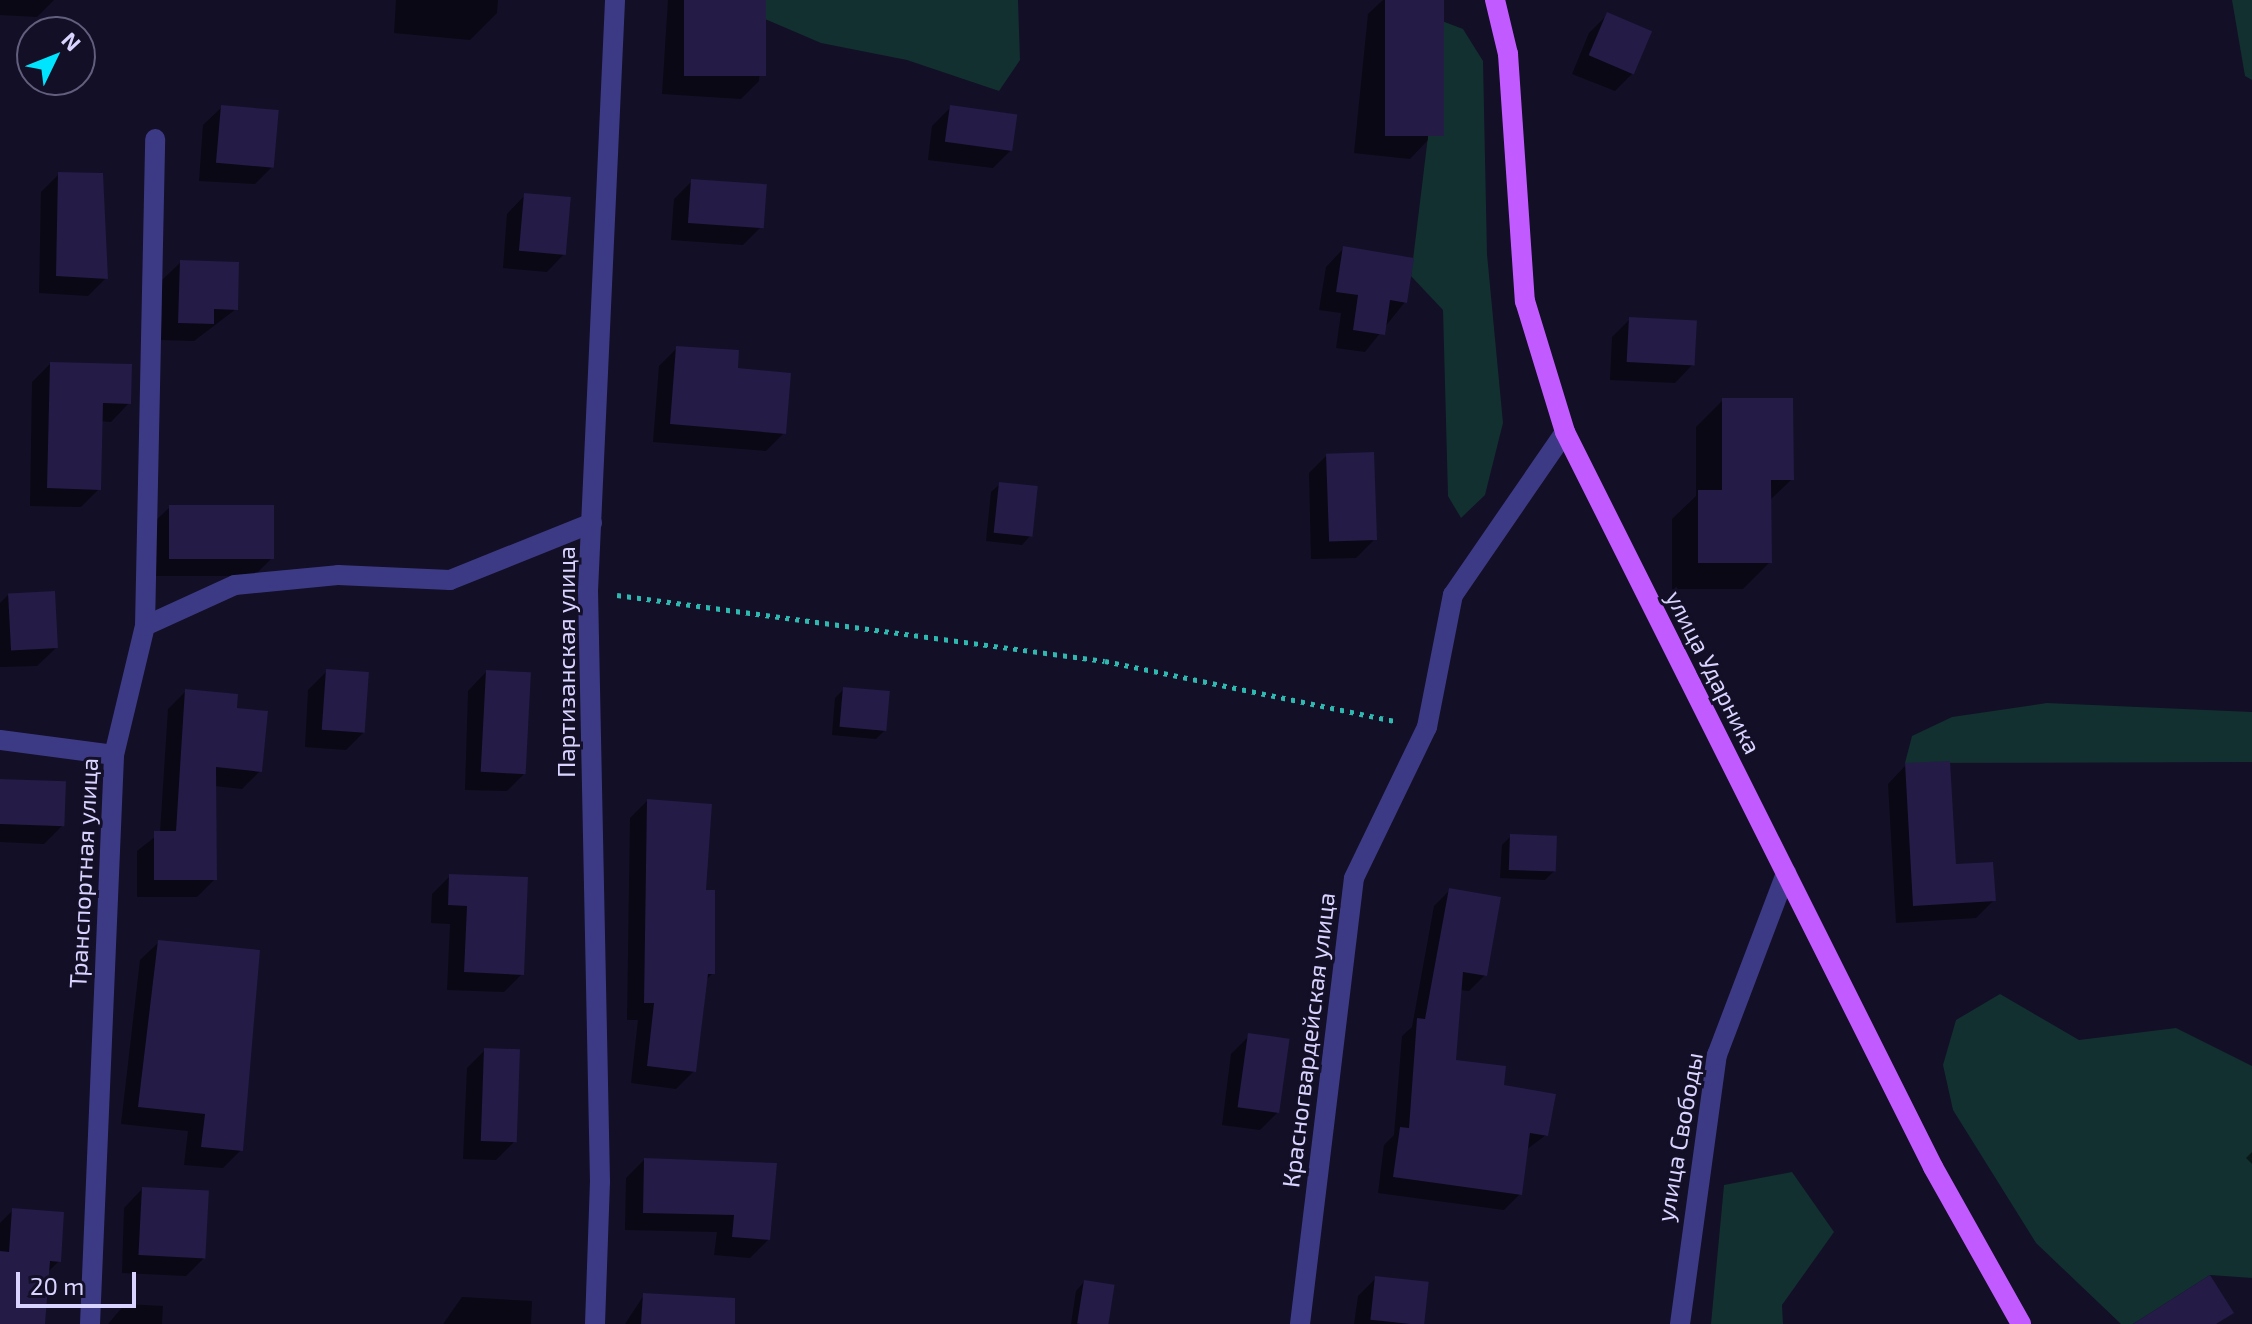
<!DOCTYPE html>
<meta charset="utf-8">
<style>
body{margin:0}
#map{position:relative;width:2252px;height:1324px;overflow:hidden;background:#130f26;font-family:"Exo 2",sans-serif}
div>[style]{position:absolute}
.green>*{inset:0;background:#12302f}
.shadow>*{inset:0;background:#0007}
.building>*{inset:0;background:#241b47;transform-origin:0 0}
.path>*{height:5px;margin-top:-2.5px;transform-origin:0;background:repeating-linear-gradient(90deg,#2fb8b0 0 4px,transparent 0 10px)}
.minor>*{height:20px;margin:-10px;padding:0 10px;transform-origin:10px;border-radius:10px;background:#3d3a85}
.major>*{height:20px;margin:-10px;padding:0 10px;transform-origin:10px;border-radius:10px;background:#c25bff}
span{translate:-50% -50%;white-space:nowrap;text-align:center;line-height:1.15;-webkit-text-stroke:6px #130f26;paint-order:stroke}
.street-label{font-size:24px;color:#d9d4ff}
.north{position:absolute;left:16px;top:16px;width:80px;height:80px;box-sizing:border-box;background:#130f26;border:2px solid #625e7d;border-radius:50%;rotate:47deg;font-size:22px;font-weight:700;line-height:32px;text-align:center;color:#d9d4ff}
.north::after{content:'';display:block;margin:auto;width:28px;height:36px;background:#00e5ff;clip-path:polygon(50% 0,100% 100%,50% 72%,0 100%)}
.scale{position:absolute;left:16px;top:1272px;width:120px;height:36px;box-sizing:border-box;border:4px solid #d9d4ff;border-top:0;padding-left:10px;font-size:24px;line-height:28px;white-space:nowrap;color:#d9d4ff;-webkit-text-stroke:6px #130f26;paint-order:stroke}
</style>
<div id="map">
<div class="green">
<i style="clip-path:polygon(766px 0,1018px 0,1020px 60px,999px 91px,907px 60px,821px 43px,765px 19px)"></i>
<i style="clip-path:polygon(2232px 0,2252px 0,2252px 80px,2245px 76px)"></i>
<i style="clip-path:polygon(1442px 21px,1463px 29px,1483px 61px,1487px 254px,1503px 423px,1485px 495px,1461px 518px,1448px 496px,1443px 310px,1411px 276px)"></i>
<i style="clip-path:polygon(2047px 703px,2252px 712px,2252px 762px,1905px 763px,1912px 736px,1952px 717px)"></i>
<i style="clip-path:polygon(2000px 994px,2079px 1040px,2176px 1028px,2252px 1066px,2252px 1278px,2210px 1275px,2133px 1324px,2121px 1324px,2036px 1243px,1953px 1110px,1943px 1065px,1956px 1020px)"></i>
<i style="clip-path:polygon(1792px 1172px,1834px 1232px,1782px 1305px,1783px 1324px,1711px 1324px,1724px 1185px)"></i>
</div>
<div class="shadow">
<i style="clip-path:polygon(0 0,54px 0,37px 17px,0 15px)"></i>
<i style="clip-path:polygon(396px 0,498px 0,497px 13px,470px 40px,394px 33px)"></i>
<i style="clip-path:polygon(668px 0,764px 0,759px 81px,741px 99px,662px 94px)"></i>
<i style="clip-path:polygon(1383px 0,1422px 0,1428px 140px,1410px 159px,1354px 153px,1368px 14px)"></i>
<i style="clip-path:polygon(1607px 15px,1633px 73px,1615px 91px,1572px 74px,1589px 33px)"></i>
<i style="clip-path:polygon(222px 107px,273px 166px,255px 184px,199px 181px,203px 125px)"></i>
<i style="clip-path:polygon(951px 107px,1011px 150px,993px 168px,928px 160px,932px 126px)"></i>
<i style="clip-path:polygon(59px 174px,106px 278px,88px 296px,39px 293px,41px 192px)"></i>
<i style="clip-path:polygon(692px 181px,761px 227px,743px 245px,671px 240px,674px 199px)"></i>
<i style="clip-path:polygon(525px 195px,565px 253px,547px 272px,503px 268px,507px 214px)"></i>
<i style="clip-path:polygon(1344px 248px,1405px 302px,1365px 352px,1336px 348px,1341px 313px,1319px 310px,1326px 267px)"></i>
<i style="clip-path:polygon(181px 262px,236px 309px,194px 341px,161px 340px,162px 280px)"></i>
<i style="clip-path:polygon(1630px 319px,1693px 364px,1675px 383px,1610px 380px,1612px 337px)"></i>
<i style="clip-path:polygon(677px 348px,736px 370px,784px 433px,766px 451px,653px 442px,659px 366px)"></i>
<i style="clip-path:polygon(50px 364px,129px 403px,111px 422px,100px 421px,99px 489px,81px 507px,30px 506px,32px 382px)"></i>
<i style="clip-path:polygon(1723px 400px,1792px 479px,1769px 501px,1770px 562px,1743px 589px,1672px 589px,1672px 519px,1696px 496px,1696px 427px)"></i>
<i style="clip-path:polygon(1327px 455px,1375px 539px,1356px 558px,1311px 559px,1309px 473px)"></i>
<i style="clip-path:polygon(1000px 484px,1030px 536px,1022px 545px,986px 541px,991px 492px)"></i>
<i style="clip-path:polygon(170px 507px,272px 558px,254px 576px,152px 576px,151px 525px)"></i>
<i style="clip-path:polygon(9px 594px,56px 648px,37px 666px,0 667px,0 603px)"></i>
<i style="clip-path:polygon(327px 671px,364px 732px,346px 750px,305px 747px,308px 690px)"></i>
<i style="clip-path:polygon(486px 672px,525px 773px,507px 791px,465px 790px,468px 691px)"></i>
<i style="clip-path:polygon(844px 689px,885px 730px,876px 739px,832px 735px,835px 698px)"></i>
<i style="clip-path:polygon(186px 691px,235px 710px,260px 771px,242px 789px,215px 786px,215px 879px,197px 897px,137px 897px,137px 851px,160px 833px,168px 709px)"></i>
<i style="clip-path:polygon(1906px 765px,1955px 866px,1994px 900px,1976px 918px,1896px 923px,1888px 784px)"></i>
<i style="clip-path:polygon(0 781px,62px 826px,44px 844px,0 842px)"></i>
<i style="clip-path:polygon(647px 801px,703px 892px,713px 973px,705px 981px,694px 1071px,676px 1089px,631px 1083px,638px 1020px,627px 1020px,630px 818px)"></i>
<i style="clip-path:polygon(1510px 837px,1554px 871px,1545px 880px,1500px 878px,1502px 845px)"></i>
<i style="clip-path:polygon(450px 876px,522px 974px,504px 992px,447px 990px,450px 924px,431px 923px,432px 894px)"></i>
<i style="clip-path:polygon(1450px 890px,1485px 975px,1469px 991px,1460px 990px,1454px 1062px,1546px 1135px,1526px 1150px,1520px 1194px,1504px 1210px,1378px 1193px,1384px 1145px,1394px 1135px,1402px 1036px,1412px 1027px,1434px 906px)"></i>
<i style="clip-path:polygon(159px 942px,241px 1150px,223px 1168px,184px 1165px,188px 1131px,121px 1124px,140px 960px)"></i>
<i style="clip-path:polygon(1249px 1036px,1279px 1111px,1260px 1130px,1222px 1125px,1231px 1054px)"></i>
<i style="clip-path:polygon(485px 1050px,514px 1142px,496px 1160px,463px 1159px,467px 1068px)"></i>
<i style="clip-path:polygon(2252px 1152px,2252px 1164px,2246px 1158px)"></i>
<i style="clip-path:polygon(644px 1160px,774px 1164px,768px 1240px,750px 1258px,714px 1255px,717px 1232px,625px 1230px,626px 1178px)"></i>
<i style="clip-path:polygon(142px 1189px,204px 1258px,186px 1276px,122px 1273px,124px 1208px)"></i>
<i style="clip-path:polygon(13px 1210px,59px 1261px,47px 1273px,43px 1324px,0 1324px,0 1223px)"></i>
<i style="clip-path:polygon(1376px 1278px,1426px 1284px,1422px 1324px,1354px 1324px,1358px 1296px)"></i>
<i style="clip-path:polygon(1084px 1282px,1107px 1324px,1071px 1324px,1076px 1291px)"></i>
<i style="clip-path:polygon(644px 1295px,697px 1324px,625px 1324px)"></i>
<i style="clip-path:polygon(462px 1297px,532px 1301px,531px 1324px,443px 1324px)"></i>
<i style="clip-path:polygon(125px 1304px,163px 1306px,162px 1324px,108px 1324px)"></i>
</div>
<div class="building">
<i style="left:684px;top:0;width:82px;height:76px"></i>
<i style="left:1385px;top:0;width:59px;height:136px"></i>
<i style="left:1607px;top:12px;width:49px;height:47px;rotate:23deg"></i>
<i style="left:221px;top:105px;width:58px;height:58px;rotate:5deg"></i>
<i style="left:950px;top:105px;width:68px;height:37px;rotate:8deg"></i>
<i style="clip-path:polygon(58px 172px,103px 173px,108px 279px,56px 276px)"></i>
<i style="left:691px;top:179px;width:76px;height:44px;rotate:4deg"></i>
<i style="left:524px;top:193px;width:47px;height:58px;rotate:5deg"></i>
<i style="clip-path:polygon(1343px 246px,1414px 258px,1407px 303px,1390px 300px,1385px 335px,1353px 330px,1358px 295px,1336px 292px)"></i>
<i style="clip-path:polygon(180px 260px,239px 262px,238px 310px,214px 309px,214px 324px,178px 323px)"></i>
<i style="left:1629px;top:317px;width:68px;height:45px;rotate:3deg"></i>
<i style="clip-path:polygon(676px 346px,739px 350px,738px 368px,791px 373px,786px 434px,670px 424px)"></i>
<i style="clip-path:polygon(50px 362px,132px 364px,131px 404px,103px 403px,101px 490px,47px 488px)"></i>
<i style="clip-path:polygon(1722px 398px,1793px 398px,1794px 480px,1771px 480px,1772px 563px,1698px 563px,1698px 490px,1722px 490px)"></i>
<i style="left:1374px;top:452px;width:88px;height:48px;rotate:88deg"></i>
<i style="left:999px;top:482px;width:39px;height:51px;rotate:6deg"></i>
<i style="left:169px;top:505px;width:105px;height:54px"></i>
<i style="left:55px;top:591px;width:57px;height:47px;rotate:87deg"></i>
<i style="left:326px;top:669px;width:43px;height:61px;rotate:4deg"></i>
<i style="left:486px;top:670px;width:45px;height:102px;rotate:3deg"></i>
<i style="left:843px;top:687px;width:47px;height:40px;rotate:5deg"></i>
<i style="clip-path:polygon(185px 689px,238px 694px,237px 708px,268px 711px,262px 772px,216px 767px,217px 880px,154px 880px,154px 831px,176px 831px)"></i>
<i style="clip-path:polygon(1950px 761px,1956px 864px,1993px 862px,1996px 901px,1913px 906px,1905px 763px)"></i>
<i style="left:0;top:779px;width:66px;height:45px;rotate:2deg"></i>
<i style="clip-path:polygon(647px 799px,712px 804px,706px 890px,715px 890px,715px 974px,708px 974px,696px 1072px,647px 1066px,654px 1003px,644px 1003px)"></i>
<i style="left:1510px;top:834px;width:47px;height:36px;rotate:2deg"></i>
<i style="clip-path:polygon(449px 874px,528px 877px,524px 975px,464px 972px,467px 906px,448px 905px)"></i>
<i style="clip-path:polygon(1449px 888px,1501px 897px,1487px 976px,1463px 972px,1456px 1060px,1506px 1066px,1504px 1085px,1556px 1094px,1548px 1136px,1530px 1133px,1522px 1195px,1393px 1177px,1400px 1127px,1409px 1128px,1417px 1018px,1425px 1019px)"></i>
<i style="clip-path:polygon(158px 940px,260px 950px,243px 1151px,201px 1147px,205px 1114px,138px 1107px)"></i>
<i style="left:1248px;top:1033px;width:42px;height:75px;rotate:8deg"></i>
<i style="left:484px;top:1048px;width:36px;height:93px;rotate:2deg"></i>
<i style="clip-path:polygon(644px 1158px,777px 1163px,770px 1240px,732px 1237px,734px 1215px,643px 1213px)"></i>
<i style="left:142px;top:1187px;width:67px;height:68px;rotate:3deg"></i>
<i style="clip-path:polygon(12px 1208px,64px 1212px,61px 1262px,50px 1261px,45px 1324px,0 1324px,0 1251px,9px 1252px)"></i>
<i style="clip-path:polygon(2210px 1275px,2234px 1313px,2216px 1324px,2133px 1324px)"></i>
<i style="left:1375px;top:1276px;width:54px;height:44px;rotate:6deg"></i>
<i style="left:1084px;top:1280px;width:31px;height:44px;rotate:9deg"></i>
<i style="clip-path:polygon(643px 1293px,735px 1298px,735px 1324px,641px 1324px)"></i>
</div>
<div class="path">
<i style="left:617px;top:595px;width:492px;rotate:7.7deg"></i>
<i style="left:1105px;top:661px;width:297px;rotate:11.7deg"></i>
</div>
<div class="minor">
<i style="left:145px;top:626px;width:99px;rotate:-24.5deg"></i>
<i style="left:235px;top:585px;width:103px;rotate:-5.5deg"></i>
<i style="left:338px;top:575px;width:112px;rotate:2.6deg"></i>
<i style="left:450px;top:580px;width:153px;rotate:-21.9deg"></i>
<i style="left:0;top:740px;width:115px;rotate:7.5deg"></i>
<i style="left:90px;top:1324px;width:570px;rotate:-87.58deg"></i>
<i style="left:114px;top:755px;width:133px;rotate:-76.5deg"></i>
<i style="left:145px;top:626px;width:487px;rotate:-88.8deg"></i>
<i style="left:595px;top:1324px;width:142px;rotate:-88deg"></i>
<i style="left:600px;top:1182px;width:591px;rotate:-91.16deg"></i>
<i style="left:588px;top:591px;width:592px;rotate:-87.38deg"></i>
<i style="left:1300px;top:1324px;width:449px;rotate:-83.1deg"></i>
<i style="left:1354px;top:878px;width:168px;rotate:-64.2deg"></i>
<i style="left:1427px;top:727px;width:135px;rotate:-78.9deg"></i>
<i style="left:1453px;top:595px;width:198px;rotate:-55.5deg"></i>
<i style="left:1680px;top:1324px;width:272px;rotate:-82.2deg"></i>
<i style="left:1717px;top:1055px;width:195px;rotate:-69.2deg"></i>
</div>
<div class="major">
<i style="left:1495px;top:0;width:56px;rotate:76.5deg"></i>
<i style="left:1508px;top:54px;width:248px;rotate:86.1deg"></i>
<i style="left:1525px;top:301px;width:137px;rotate:73deg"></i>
<i style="left:1565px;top:432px;width:822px;rotate:63.4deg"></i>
<i style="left:1933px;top:1167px;width:180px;rotate:60.7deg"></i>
</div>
<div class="street-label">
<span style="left:566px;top:662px;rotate:-90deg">Партизанская улица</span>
<span style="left:1714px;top:672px;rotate:63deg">улица Ударника</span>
<span style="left:83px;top:873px;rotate:-87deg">Транспортная улица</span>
<span style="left:1308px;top:1040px;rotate:-83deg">Красногвардейская улица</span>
<span style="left:1679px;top:1137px;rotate:-80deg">улица Свободы</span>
</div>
<div class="north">N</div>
<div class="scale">20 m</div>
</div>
